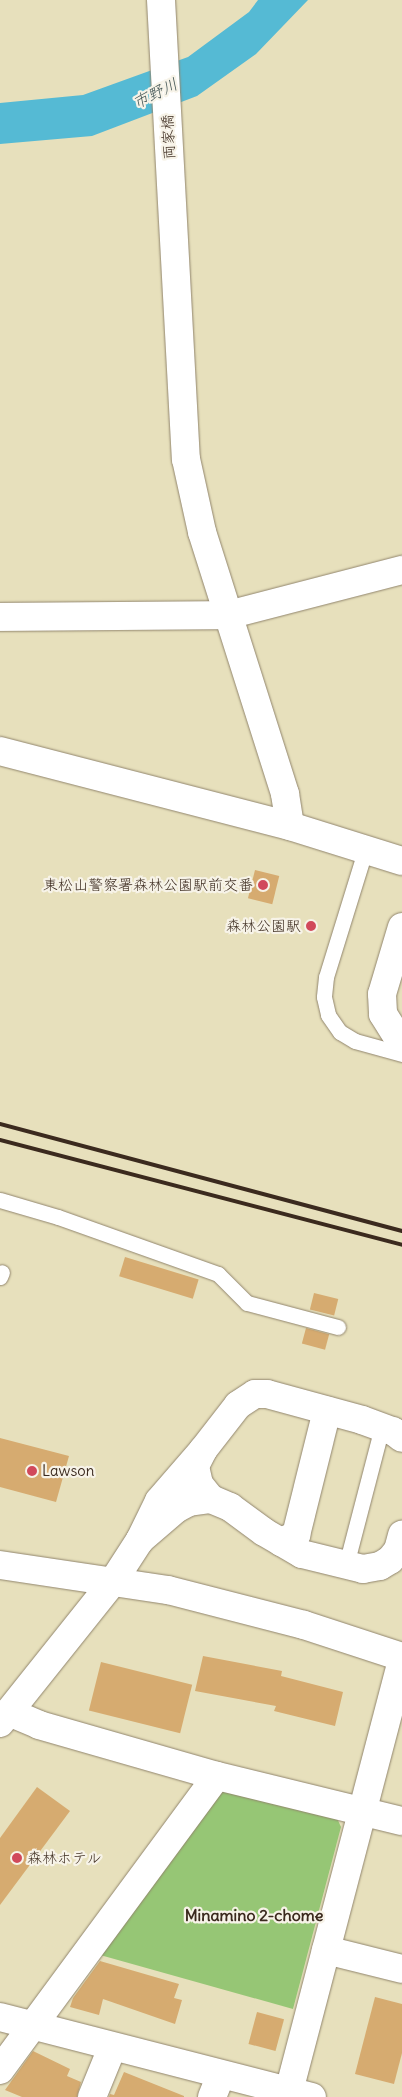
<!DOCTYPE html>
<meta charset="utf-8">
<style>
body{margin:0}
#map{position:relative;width:402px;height:2097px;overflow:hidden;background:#e7e0bc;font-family:Delius,"Klee One",sans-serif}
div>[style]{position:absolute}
.green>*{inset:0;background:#96c675}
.water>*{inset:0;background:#55bad4}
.building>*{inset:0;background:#d6ab70;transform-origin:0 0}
.roads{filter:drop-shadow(0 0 1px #91856d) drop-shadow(0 0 1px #91856d)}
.lane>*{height:15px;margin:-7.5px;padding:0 7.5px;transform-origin:7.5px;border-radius:7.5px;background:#fff}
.street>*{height:28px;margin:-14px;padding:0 14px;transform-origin:14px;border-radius:14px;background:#fff}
.secondary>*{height:28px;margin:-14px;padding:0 14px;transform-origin:14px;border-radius:14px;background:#fff}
.rail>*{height:4px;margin:-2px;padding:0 2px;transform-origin:2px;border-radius:2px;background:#3b2a1e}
.dots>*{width:14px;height:14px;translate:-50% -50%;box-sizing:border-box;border:2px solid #f7f3e8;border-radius:50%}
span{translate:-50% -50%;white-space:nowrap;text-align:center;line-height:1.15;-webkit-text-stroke:4.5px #f7f3e8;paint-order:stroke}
.street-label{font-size:15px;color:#3b2a1e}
.poi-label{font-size:15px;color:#3b2a1e}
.right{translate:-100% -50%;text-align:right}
.left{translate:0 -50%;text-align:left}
.water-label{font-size:16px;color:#435555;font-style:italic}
.neighbourhood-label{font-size:16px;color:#3b2a1e;font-weight:700}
</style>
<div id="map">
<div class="green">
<i style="clip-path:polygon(226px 1787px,336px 1816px,341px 1827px,293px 2009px,93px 1953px)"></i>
</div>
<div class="water">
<i style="clip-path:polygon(258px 0,308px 0,256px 54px,197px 96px,92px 136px,0 144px,0 103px,83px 95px,188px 57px,249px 12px)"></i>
</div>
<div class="building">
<i style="left:255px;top:870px;width:25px;height:29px;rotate:14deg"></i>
<i style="left:125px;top:1257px;width:77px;height:20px;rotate:17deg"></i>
<i style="left:314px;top:1293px;width:25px;height:17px;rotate:14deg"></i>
<i style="left:306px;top:1328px;width:24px;height:16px;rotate:15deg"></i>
<i style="clip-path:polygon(0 1438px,69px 1456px,56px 1502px,0 1487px)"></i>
<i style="clip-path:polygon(203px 1656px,282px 1671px,281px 1676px,343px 1692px,335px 1726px,274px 1711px,276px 1706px,195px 1691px)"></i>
<i style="left:101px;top:1662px;width:94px;height:50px;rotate:14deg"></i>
<i style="clip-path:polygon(37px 1787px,70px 1811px,0 1905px,0 1838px)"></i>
<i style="clip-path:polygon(100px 1961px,179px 1984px,174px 1998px,182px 2000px,175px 2024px,103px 1999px,99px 2015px,70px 2007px,73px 1998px)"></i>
<i style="clip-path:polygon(375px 1997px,402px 2004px,402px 2053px,394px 2084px,355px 2074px)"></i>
<i style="left:257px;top:2012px;width:28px;height:33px;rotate:15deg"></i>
<i style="clip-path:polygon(33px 2051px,70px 2069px,67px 2076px,81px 2082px,77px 2097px,22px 2097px,5px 2090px)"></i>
<i style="clip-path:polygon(124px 2072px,184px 2096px,184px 2097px,109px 2097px,110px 2094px,114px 2095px)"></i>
</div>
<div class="roads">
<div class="lane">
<i style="left:365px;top:851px;width:132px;rotate:107.2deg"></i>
<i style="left:326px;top:977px;width:20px;rotate:96deg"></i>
<i style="left:324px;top:997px;width:18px;rotate:77deg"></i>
<i style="left:328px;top:1015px;width:21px;rotate:55deg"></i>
<i style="left:340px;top:1032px;width:17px;rotate:31deg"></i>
<i style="left:355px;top:1041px;width:49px;rotate:15.5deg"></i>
<i style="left:0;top:1200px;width:60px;rotate:16.3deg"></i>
<i style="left:58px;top:1217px;width:170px;rotate:19.6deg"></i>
<i style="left:218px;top:1274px;width:41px;rotate:45deg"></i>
<i style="left:247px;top:1303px;width:94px;rotate:14.8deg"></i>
<i style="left:0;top:1277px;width:5px;rotate:-68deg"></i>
<i style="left:346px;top:1565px;width:143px;rotate:-75.4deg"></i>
</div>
<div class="street">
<i style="left:161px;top:0;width:460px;rotate:86.9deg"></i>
<i style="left:186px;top:459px;width:75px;rotate:77.6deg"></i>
<i style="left:202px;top:532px;width:275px;rotate:72.4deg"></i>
<i style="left:285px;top:794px;width:32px;rotate:81deg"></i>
<i style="left:0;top:617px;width:228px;rotate:-0.5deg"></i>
<i style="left:228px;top:615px;width:180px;rotate:-14.5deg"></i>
<i style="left:211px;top:1499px;width:19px;rotate:-129deg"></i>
<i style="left:199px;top:1484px;width:18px;rotate:-103deg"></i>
<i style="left:195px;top:1466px;width:18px;rotate:-63deg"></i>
<i style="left:203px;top:1450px;width:57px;rotate:-52.1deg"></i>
<i style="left:238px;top:1405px;width:20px;rotate:-33deg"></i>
<i style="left:255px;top:1394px;width:12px"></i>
<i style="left:267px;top:1394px;width:98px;rotate:15.3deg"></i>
<i style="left:362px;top:1420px;width:33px;rotate:20deg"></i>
<i style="left:393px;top:1431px;width:11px;rotate:38deg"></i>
<i style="left:140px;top:1540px;width:48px;rotate:-40.7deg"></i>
<i style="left:176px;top:1509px;width:15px;rotate:-28deg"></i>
<i style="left:189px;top:1502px;width:22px;rotate:-8deg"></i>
<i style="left:211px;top:1499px;width:21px;rotate:23deg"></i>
<i style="left:230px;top:1507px;width:42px;rotate:36.3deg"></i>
<i style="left:264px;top:1532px;width:44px;rotate:30.1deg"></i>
<i style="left:302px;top:1554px;width:63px;rotate:13.8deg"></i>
<i style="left:363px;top:1569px;width:17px;rotate:-10deg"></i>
<i style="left:380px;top:1566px;width:12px;rotate:-31deg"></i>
<i style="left:390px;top:1560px;width:13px;rotate:-51deg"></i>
<i style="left:398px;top:1550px;width:16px;rotate:-75deg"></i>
<i style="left:281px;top:1542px;width:17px;rotate:-25deg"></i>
<i style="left:296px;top:1535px;width:128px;rotate:-76deg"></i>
<i style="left:114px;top:1580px;width:48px;rotate:-57deg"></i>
<i style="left:140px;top:1540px;width:43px;rotate:-64deg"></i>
<i style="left:159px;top:1501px;width:67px;rotate:-49.2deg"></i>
<i style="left:9px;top:1712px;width:33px;rotate:23deg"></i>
<i style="left:39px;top:1725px;width:185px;rotate:16deg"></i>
<i style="left:217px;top:1776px;width:190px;rotate:13.7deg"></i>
<i style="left:326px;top:1950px;width:78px;rotate:14deg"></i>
<i style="left:0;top:2017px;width:322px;rotate:14.4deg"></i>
<i style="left:0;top:2070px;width:365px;rotate:-53.6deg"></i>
<i style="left:289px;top:2091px;width:447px;rotate:-75.3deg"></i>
<i style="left:92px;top:2097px;width:53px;rotate:-67.8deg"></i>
<i style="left:212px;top:2097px;width:24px;rotate:-68deg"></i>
</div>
<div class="secondary">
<i style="left:0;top:751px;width:300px;rotate:14.5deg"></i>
<i style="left:290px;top:826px;width:117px;rotate:17.4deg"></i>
<i style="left:402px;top:927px;width:70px;rotate:106.6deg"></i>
<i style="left:382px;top:994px;width:20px;rotate:87deg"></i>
<i style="left:383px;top:1014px;width:36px;rotate:58deg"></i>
<i style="left:0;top:1565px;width:170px;rotate:8.5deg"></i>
<i style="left:168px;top:1590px;width:140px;rotate:14.4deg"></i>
<i style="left:304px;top:1625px;width:103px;rotate:18.1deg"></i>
<i style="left:0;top:1723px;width:183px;rotate:-51.4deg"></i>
</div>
</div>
<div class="rail">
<i style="left:0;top:1124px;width:416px;rotate:14.9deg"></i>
<i style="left:0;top:1140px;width:415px;rotate:14.6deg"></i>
</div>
<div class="dots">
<i style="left:263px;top:885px;background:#d1495b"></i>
<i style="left:311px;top:926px;background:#d1495b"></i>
<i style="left:32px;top:1471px;background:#d1495b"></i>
<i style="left:17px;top:1858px;background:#d1495b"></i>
</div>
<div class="street-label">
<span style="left:168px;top:137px;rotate:-93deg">両家橋</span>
</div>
<div class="poi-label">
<span class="right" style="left:253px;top:885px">東松山警察署森林公園駅前交番</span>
<span class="right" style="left:301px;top:926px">森林公園駅</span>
<span class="left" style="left:42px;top:1471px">Lawson</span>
<span class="left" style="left:27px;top:1858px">森林ホテル</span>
</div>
<div class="water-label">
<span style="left:155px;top:93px;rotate:-26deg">市野川</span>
</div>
<div class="neighbourhood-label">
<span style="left:254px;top:1915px">Minamino 2-chome</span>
</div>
</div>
